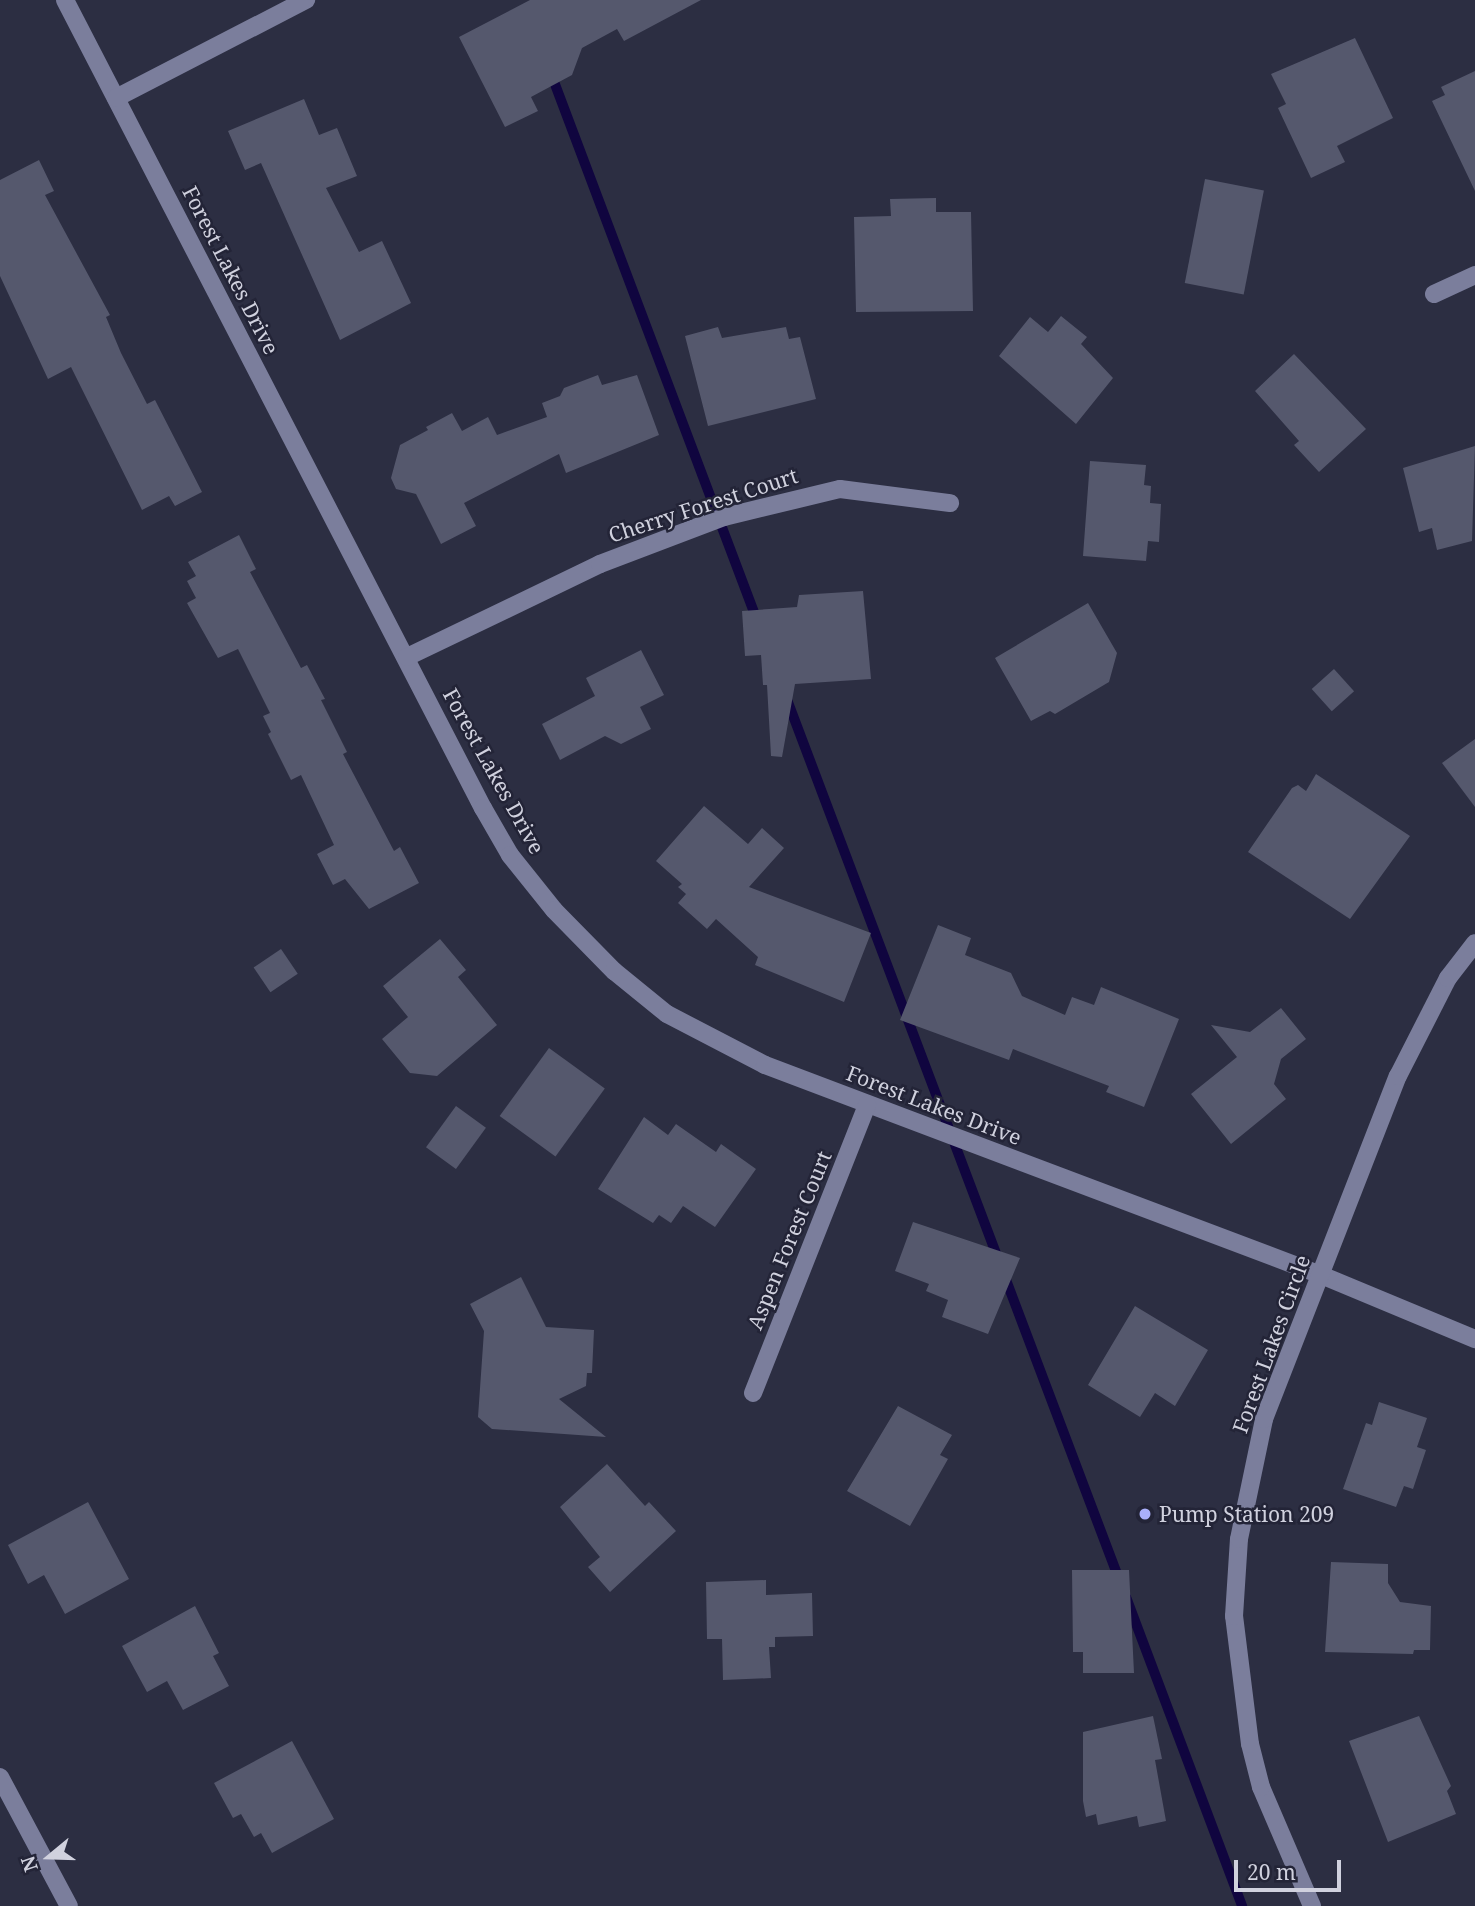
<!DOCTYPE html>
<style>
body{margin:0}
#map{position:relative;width:1475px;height:1906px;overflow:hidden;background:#2c2e42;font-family:"Noto Serif",serif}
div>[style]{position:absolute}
.stream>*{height:10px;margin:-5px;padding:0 5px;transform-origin:5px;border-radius:5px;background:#10053f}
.building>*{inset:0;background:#55586d;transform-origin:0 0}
.minor>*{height:18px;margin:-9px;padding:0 9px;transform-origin:9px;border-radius:9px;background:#7b7e9c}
.dots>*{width:19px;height:19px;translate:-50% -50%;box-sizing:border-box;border:4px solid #232437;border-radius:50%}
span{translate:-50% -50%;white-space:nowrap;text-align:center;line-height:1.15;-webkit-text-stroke:5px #232437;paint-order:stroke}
.street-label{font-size:21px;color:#d0d1de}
.poi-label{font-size:21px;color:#d0d1de}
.left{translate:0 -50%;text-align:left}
.north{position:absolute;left:14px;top:1822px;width:70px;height:70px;-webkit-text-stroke:5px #232437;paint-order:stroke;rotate:251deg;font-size:19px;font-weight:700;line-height:28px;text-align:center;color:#d0d1de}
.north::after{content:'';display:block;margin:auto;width:24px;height:32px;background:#d0d1de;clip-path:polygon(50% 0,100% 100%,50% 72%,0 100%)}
.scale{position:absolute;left:1234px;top:1860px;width:107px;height:32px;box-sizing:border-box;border:4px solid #d0d1de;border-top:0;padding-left:9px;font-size:21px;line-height:24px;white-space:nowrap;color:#d0d1de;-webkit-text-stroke:5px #232437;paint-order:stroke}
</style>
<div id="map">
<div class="stream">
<i style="left:550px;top:71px;width:590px;rotate:69.35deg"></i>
<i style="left:786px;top:697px;width:946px;rotate:69.32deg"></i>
<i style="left:1126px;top:1597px;width:330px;rotate:69.4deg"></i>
</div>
<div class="building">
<i style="clip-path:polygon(530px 0,701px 0,624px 41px,617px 29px,582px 48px,572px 75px,531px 97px,538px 111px,505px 127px,459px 37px)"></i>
<i style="clip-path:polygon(1355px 38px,1393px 118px,1337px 146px,1345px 162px,1311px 178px,1278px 108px,1286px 104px,1271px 74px)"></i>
<i style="clip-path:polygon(1475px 71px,1475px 191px,1432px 101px,1445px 95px,1441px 87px)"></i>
<i style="clip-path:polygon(304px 99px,319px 135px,337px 128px,357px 176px,326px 188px,359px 252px,382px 241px,411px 303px,340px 340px,261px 163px,245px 170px,228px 131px)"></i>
<i style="clip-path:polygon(39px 160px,54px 191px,45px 195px,110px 315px,106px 317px,121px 353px,147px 404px,155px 400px,202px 492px,175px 506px,169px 496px,142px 510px,71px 367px,48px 379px,0 276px,0 180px)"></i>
<i style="left:1205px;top:179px;width:60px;height:106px;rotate:11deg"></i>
<i style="clip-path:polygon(936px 198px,936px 212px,971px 212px,973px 311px,856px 312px,854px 217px,891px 216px,890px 199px)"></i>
<i style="clip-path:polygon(1061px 316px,1087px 337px,1081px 344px,1113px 378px,1076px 424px,999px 356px,1030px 317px,1048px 332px)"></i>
<i style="clip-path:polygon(718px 327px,722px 338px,786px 327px,789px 339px,800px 337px,816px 399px,708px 426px,685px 336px)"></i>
<i style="clip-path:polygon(1294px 354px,1366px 429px,1319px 472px,1294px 445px,1299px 441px,1255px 391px)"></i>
<i style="clip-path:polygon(598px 375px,602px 385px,637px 375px,659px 435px,566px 473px,559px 454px,464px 503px,476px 526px,441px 544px,416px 494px,396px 489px,391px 478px,400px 445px,428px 430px,426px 427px,452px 413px,462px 431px,488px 417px,497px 435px,547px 417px,542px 403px,560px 396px,564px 388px)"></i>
<i style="clip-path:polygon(1475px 446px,1472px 541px,1437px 550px,1432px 528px,1419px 532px,1403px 468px)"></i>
<i style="clip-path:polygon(1090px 461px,1146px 465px,1144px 485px,1151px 486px,1150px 503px,1161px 504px,1159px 542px,1148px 541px,1146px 561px,1083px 556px)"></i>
<i style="clip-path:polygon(239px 535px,256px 569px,250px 572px,301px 668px,307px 665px,325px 699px,321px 700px,347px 752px,343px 754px,394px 851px,400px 847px,419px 883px,369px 909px,345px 879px,333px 885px,317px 854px,334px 845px,301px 775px,291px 780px,268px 734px,271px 732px,263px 716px,270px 713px,238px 649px,218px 658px,187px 603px,196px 598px,187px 581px,196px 576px,188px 562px)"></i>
<i style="clip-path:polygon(863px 591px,871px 679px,795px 684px,782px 757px,771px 756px,767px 685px,763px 685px,761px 655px,745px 656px,742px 611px,797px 607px,799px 595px)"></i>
<i style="clip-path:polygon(1088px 603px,1117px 653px,1109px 682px,1055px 714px,1050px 711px,1031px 721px,995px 658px)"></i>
<i style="clip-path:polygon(641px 650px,664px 695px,640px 707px,651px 729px,621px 744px,605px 736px,560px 760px,542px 724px,595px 696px,586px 678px)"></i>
<i style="left:1334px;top:669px;width:30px;height:30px;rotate:48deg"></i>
<i style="clip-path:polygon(1475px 739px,1475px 807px,1442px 763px)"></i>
<i style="clip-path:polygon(1316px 774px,1410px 836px,1350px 919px,1248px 852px,1292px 788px,1298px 785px,1306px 791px)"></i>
<i style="clip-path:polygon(704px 806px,748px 844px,762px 828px,784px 848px,749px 887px,871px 933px,844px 1002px,755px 965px,758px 957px,716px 919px,707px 929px,678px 903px,686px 894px,678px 887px,682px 884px,656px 861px)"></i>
<i style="clip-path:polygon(938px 925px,971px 938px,965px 955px,1011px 973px,1022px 996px,1065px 1015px,1072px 997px,1094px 1005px,1101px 987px,1179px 1019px,1144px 1107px,1106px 1092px,1109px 1086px,1013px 1049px,1009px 1060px,900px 1020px)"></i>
<i style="clip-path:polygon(440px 939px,466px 970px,458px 977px,497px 1025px,437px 1076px,410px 1073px,382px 1039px,408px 1017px,383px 986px)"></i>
<i style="left:281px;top:949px;width:30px;height:33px;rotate:56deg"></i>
<i style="clip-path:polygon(1281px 1008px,1306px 1039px,1281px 1059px,1274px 1084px,1286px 1099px,1231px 1144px,1191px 1094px,1237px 1057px,1211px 1025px,1250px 1032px)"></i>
<i style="left:549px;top:1048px;width:69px;height:84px;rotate:36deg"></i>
<i style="left:456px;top:1106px;width:37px;height:51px;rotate:36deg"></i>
<i style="clip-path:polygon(644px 1117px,668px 1135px,676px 1124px,716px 1152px,721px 1144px,756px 1169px,715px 1227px,683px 1206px,671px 1223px,659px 1215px,653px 1223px,598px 1189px)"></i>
<i style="clip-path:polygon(913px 1222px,1020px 1258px,988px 1334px,942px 1317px,948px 1300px,926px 1291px,929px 1284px,895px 1271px)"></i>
<i style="clip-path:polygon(521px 1277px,546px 1327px,594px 1330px,592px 1373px,587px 1373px,586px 1386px,559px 1399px,606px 1437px,492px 1429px,478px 1417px,484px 1331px,470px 1304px)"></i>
<i style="clip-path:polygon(1135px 1306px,1208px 1350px,1175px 1406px,1155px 1393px,1140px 1417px,1088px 1385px)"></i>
<i style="clip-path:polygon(1379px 1402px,1427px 1418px,1417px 1447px,1426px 1450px,1413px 1489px,1404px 1486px,1396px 1507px,1343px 1489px,1366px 1423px,1372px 1425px)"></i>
<i style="clip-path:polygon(898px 1406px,952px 1435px,940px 1455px,948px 1459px,910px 1526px,847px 1491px)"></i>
<i style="clip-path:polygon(607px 1464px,645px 1506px,649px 1502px,676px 1531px,610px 1592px,588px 1567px,600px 1557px,560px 1507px)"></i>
<i style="clip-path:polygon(88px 1502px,129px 1579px,65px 1614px,44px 1575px,28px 1584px,8px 1545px)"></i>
<i style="clip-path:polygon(1331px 1562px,1388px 1564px,1388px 1583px,1400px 1602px,1431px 1606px,1430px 1650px,1414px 1650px,1413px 1654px,1325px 1652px)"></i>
<i style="clip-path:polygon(1072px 1570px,1129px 1570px,1134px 1673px,1083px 1673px,1083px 1652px,1073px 1652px)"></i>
<i style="clip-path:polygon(766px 1580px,766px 1595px,812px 1593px,813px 1636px,775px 1637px,775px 1647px,769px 1647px,771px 1678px,723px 1680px,722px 1639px,707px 1639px,706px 1582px)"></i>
<i style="clip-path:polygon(195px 1606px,219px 1653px,213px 1656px,229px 1686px,183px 1710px,167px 1681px,147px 1692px,122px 1646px)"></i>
<i style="clip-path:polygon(1153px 1716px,1162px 1759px,1155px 1760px,1166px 1821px,1139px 1827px,1137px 1816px,1098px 1825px,1096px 1814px,1086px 1817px,1083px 1801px,1083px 1732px)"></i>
<i style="clip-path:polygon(1419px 1716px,1451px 1786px,1447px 1791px,1456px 1814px,1388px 1842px,1349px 1741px)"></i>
<i style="clip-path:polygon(292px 1741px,334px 1819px,272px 1853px,261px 1833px,254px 1837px,241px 1814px,233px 1818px,214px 1783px)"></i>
</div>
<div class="minor">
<i style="left:65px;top:0;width:910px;rotate:62.65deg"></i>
<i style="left:483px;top:808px;width:54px;rotate:60.1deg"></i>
<i style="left:510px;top:855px;width:70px;rotate:51.3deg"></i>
<i style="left:554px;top:910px;width:86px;rotate:45.5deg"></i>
<i style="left:614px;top:971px;width:68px;rotate:39.1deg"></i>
<i style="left:667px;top:1014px;width:110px;rotate:27.5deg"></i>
<i style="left:765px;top:1065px;width:594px;rotate:20.69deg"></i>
<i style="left:1321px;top:1275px;width:167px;rotate:22.6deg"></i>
<i style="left:116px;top:98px;width:214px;rotate:-27.3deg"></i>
<i style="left:1434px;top:294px;width:45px;rotate:-24.9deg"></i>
<i style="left:407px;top:657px;width:214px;rotate:-25.7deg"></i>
<i style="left:600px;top:564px;width:133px;rotate:-20.8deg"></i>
<i style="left:724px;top:517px;width:119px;rotate:-13.6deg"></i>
<i style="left:840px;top:489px;width:111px;rotate:7.3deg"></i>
<i style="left:753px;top:1393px;width:310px;rotate:-68.4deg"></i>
<i style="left:0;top:1777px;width:146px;rotate:61.9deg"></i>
<i style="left:1312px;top:1906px;width:129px;rotate:-113.2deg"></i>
<i style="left:1261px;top:1787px;width:44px;rotate:-104.3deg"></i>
<i style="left:1250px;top:1744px;width:129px;rotate:-97.1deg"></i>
<i style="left:1234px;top:1616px;width:77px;rotate:-86.3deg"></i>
<i style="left:1239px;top:1539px;width:123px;rotate:-78.2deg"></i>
<i style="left:1264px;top:1419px;width:368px;rotate:-68.7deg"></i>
<i style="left:1398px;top:1076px;width:110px;rotate:-63deg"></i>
<i style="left:1448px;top:978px;width:44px;rotate:-52.4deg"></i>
</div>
<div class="dots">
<i style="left:1145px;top:1514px;background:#aab0fb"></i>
</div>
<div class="street-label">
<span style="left:231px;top:270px;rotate:63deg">Forest Lakes Drive</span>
<span style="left:703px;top:505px;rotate:-18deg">Cherry Forest Court</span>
<span style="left:494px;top:771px;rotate:61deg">Forest Lakes Drive</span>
<span style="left:934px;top:1105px;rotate:21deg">Forest Lakes Drive</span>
<span style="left:789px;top:1240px;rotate:-68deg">Aspen Forest Court</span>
<span style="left:1271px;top:1344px;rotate:-70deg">Forest Lakes Circle</span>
</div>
<div class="poi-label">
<span class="left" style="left:1159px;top:1514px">Pump Station 209</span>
</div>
<div class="north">N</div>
<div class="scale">20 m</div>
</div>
